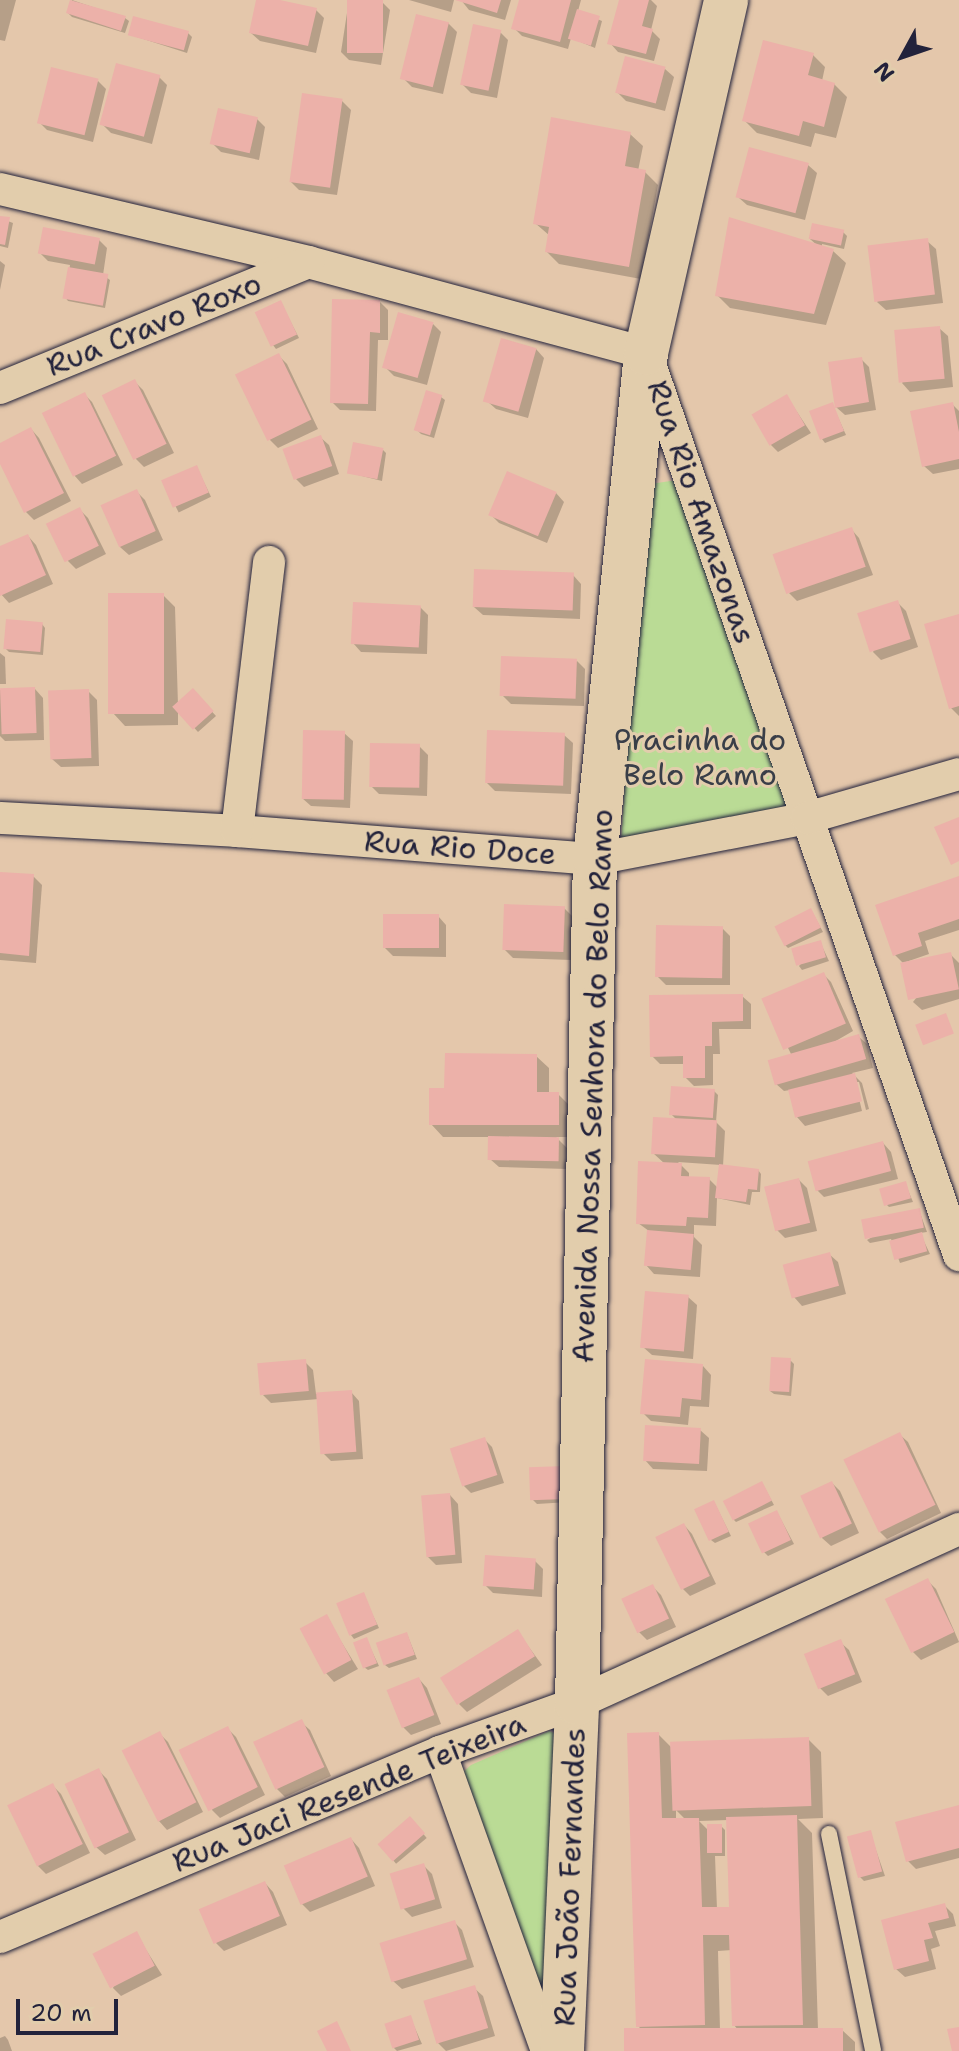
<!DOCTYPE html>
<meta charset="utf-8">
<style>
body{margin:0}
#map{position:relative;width:959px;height:2051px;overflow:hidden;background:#e4c7ab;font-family:"Shantell Sans",sans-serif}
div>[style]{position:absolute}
.green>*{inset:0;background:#badb95}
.shadow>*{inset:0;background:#0003;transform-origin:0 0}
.building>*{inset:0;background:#ecb1a9;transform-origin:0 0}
.roads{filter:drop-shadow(0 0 2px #22223b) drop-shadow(0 0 2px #22223b)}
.lane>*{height:16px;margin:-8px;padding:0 8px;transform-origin:8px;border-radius:8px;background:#e2cdac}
.street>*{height:32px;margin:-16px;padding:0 16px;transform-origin:16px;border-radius:16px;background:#e2cdac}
.secondary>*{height:44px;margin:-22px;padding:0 22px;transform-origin:22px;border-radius:22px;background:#e2cdac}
span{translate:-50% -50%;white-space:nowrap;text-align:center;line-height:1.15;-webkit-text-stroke:6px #e2cdac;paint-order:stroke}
.street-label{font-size:30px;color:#22223b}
.park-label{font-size:30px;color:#393e48}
.north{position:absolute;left:863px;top:16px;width:80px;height:80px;-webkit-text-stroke:6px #e2cdac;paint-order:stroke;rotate:230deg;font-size:22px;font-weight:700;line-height:32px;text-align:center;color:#22223b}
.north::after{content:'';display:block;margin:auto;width:28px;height:36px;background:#22223b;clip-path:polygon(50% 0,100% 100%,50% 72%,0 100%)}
.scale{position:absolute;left:16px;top:1999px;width:102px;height:36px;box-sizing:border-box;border:4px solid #22223b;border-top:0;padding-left:10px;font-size:24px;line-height:28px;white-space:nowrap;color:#22223b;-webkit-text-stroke:6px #e2cdac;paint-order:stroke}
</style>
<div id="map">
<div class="green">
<i style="clip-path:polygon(677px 480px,800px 815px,621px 843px,644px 485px)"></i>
<i style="clip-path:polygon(549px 1731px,554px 1733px,547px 2006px,461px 1774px,471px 1765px)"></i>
</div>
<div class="shadow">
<i style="clip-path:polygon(0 0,16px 0,5px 41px,0 40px)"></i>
<i style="clip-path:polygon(72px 0,125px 18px,129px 21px,125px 33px,72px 17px,68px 13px)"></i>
<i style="clip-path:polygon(258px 0,316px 10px,324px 18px,316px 53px,260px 41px,251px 33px)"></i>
<i style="clip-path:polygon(349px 0,382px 2px,390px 10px,381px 65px,349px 60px,341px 52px)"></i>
<i style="clip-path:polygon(409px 0,454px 0,451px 12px)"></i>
<i style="clip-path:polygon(461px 0,511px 0,505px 20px,469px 10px)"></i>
<i style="clip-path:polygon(521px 0,581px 0,578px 11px,602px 21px,595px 48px,571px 38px,568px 49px,522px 36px,514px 28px)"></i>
<i style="clip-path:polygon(621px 0,651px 0,657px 6px,651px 30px,660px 39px,654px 61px,618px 52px,610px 43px)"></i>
<i style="clip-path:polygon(448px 23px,457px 32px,443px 94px,412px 87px,403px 78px)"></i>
<i style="clip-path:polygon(500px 32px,508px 40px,497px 98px,471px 93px,463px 85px)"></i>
<i style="clip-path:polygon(188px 33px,192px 37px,187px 53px,131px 35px)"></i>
<i style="clip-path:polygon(813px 55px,825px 67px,822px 81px,834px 84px,847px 97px,836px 138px,815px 133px,811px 147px,757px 133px,744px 120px)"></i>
<i style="clip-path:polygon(665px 69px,674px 77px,665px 111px,626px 101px,618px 93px)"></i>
<i style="clip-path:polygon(159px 77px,167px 85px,152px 144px,111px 133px,102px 124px)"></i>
<i style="clip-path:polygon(98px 81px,106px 89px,93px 142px,47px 130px,39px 122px)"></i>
<i style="clip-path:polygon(342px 101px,351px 110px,337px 195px,299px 190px,290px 181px)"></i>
<i style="clip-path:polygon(257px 119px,265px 127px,259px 160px,221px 152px,213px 144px)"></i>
<i style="clip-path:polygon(630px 134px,643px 146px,638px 171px,645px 172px,658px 185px,641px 279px,559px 264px,547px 252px,550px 236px,535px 223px)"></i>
<i style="clip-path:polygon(808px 165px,817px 173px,805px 220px,747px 205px,738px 197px)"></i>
<i style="clip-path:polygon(0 218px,13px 223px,8px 248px,0 246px)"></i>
<i style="clip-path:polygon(843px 232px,847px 236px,844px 249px,822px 244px,822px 247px,833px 251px,846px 263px,826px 325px,730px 308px,717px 295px,818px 246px,810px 239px)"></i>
<i style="clip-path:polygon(99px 240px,107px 248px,103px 275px,110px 280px,105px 308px,68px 301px,65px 297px,70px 265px,48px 261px,40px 253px)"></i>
<i style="clip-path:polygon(927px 241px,936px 249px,943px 303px,886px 310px,877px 302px)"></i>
<i style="clip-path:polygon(0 261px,5px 265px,0 290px)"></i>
<i style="clip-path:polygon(380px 302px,388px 310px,388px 340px,378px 340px,376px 411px,340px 410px,332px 402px)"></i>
<i style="clip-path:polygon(281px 303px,299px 338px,276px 349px,273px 345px)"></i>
<i style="clip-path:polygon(433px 324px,441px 332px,427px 385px,394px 376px,385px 367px)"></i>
<i style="clip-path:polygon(939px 328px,948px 336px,953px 387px,910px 392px,902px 383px)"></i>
<i style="clip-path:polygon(536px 349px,544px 358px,528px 418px,496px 409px,487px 401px)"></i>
<i style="clip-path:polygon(278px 355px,287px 364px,318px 429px,278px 448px,270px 440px)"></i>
<i style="clip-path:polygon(861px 359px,869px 367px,876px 410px,845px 415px,836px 407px)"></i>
<i style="clip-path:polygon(135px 382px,143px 390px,174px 453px,144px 467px,136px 459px)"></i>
<i style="clip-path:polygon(84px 394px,92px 402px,123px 465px,82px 484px,74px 475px)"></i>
<i style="clip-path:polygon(441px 397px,445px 400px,434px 438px,421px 434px,417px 430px)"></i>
<i style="clip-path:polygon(787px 397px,811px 433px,778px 452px,770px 444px)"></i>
<i style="clip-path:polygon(832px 404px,846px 435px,825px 443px,822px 439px)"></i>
<i style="clip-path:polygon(952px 404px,959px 411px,959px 469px,933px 474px,924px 466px)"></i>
<i style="clip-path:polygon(31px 429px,39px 438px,71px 501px,34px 520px,26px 512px,0 460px,0 445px)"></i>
<i style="clip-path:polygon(320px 437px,329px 445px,339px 474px,304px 487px,296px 479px)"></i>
<i style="clip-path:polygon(382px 449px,386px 453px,382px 481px,350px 473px)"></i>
<i style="left:197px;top:468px;width:32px;height:36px;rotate:64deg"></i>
<i style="clip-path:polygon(137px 492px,145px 500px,163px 540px,129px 555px,120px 547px)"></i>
<i style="clip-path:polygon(556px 493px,564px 502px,547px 543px,499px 523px,491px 515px)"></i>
<i style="clip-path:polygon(79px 509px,88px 518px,106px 554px,76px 569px,68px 561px)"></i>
<i style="clip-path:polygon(851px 529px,859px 538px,873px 575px,797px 601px,789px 593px)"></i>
<i style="clip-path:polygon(28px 536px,36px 545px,53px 584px,9px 603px,0 593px,0 548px)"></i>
<i style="clip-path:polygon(573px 575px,581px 584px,580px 619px,483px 615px,474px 607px)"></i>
<i style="clip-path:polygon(163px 595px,175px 607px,178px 705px,193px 691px,216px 716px,198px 732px,178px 710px,178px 725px,125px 726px,113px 713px)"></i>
<i style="clip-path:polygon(897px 602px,906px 611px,918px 647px,881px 660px,873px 652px)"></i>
<i style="clip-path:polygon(420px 607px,428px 615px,427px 654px,361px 652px,353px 643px)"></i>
<i style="clip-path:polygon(959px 616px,959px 716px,951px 708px)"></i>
<i style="clip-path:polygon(42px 624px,45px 628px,43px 655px,9px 652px,5px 648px)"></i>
<i style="clip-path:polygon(0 653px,5px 657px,6px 684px,0 684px)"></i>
<i style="clip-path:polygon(577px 661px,585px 669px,584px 706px,511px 704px,502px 695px)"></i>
<i style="clip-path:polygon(35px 689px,43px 698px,44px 740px,5px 741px,0 736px,0 690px)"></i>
<i style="clip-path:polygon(88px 691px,97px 700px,99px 766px,61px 767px,52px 759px)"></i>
<i style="clip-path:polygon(344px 733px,353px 741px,350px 808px,311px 806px,302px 798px)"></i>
<i style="clip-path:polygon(564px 735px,573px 743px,571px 794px,495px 791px,487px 783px)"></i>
<i style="clip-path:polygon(419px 746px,428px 755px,427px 796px,379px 794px,371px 786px)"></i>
<i style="clip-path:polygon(0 874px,33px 876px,42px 885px,36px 963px,0 960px)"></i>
<i style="clip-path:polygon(959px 878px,959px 930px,925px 941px,929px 954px,903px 963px,895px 955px)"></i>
<i style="clip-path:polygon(564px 908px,573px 917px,571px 960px,513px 958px,504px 949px)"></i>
<i style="clip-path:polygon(811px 910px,823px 932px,788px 948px,785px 945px)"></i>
<i style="clip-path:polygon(438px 916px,446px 925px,446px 957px,393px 956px,384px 947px)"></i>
<i style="clip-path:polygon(722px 928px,730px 936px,730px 985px,666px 985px,657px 976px)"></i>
<i style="clip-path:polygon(820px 942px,829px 961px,802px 970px,799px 966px)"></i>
<i style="clip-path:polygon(950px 954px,959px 963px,959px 999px,922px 1010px,913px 1002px)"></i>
<i style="clip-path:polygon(823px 974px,831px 982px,853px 1031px,834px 1042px,858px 1036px,867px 1044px,873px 1068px,852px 1073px,862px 1083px,869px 1109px,866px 1110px,859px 1082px,855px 1082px,862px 1111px,805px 1126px,797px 1117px,790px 1090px,784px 1091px,775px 1083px,791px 1054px,765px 1001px)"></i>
<i style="clip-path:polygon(742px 996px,751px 1004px,751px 1029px,719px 1029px,720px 1054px,713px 1054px,713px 1085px,694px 1086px,685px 1077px,685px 1064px,660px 1064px,652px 1056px)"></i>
<i style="clip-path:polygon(536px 1056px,549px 1068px,549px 1094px,558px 1094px,571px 1107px,571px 1137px,556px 1137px,567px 1148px,566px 1169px,499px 1167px,490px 1159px,490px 1137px,443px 1137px,431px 1124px,446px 1090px)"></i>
<i style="clip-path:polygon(evenodd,714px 1091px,718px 1095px,716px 1122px,725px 1131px,723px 1166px,758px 1170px,761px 1174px,760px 1192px,752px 1192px,750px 1205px,717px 1198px,716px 1226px,694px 1225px,694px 1237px,702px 1245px,700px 1277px,654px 1274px,646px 1265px,649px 1231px,638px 1223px,665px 1164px,653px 1153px,677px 1120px,671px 1114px,714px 1091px,678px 1162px,721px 1165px,718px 1188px,709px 1179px,689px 1178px,689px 1173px,678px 1162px)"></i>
<i style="clip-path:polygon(883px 1143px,891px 1152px,898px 1179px,824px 1197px,816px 1189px)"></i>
<i style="clip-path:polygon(799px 1180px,807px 1188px,817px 1231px,785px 1238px,777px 1230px)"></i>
<i style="clip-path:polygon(905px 1183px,913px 1202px,889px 1207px,886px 1204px)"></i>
<i style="clip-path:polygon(919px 1210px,927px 1232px,920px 1233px,930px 1254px,900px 1263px,891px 1239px,870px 1243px,867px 1240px)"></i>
<i style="clip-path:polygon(829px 1254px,838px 1262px,846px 1294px,802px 1306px,794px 1297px)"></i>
<i style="clip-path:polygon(688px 1297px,697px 1305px,693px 1359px,652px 1355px,643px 1347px)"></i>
<i style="clip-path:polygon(790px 1360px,794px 1364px,791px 1396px,774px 1394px,770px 1391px)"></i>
<i style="clip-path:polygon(305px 1362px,313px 1370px,316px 1394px,351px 1392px,359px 1401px,363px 1459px,331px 1461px,323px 1453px,319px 1399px,271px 1403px,263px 1395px)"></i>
<i style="clip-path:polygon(703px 1366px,711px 1375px,709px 1407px,690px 1406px,688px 1425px,651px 1421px,643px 1413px)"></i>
<i style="clip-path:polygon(700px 1430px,709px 1438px,707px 1471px,653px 1469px,645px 1460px)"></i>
<i style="clip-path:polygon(899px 1434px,908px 1442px,941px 1513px,887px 1539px,879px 1531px)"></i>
<i style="clip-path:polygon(484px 1439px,492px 1447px,504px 1483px,471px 1493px,462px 1484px)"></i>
<i style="clip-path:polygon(531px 1469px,569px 1502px,537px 1504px,533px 1500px)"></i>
<i style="clip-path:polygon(762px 1483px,774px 1505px,736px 1522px,733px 1519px)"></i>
<i style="clip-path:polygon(832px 1483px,840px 1491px,859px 1533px,831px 1546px,822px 1538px)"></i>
<i style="clip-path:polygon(450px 1495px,458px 1504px,462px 1563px,436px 1565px,427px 1556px)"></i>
<i style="clip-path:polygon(714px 1502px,731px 1536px,715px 1543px,711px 1540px)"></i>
<i style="clip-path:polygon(777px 1512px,794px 1544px,768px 1556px,764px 1552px)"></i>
<i style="clip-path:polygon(684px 1525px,692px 1534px,716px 1584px,690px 1596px,682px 1588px)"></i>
<i style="clip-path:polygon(535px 1561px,543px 1569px,542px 1597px,493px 1593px,485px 1585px)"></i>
<i style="clip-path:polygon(928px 1581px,936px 1589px,959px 1642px,921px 1660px,913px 1652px,888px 1600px)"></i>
<i style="clip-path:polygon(653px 1587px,661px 1595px,676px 1627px,647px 1640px,639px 1632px)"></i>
<i style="clip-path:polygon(363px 1595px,379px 1628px,354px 1639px,351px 1635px)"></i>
<i style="clip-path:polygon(326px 1617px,358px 1669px,334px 1682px,326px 1673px)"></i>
<i style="clip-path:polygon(517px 1631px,542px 1665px,467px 1712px,459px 1704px)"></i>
<i style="clip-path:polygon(407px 1634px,417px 1659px,389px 1668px,385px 1665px)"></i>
<i style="clip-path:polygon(366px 1639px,379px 1666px,368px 1670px,364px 1667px)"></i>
<i style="clip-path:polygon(840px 1642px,849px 1650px,862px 1682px,828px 1696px,820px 1688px)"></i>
<i style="clip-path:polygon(419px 1679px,427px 1688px,441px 1724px,411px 1735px,402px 1726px)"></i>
<i style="clip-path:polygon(301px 1722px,310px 1730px,331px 1776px,285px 1797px,277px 1789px,255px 1743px)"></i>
<i style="clip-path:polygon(227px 1728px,236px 1737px,265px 1795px,220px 1818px,212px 1810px)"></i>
<i style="clip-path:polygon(159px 1733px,168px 1742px,203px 1812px,167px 1830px,159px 1821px)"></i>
<i style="clip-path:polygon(evenodd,658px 1734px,672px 1748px,808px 1739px,821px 1752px,823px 1818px,798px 1819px,812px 1833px,818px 2030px,842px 2030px,855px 2042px,855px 2051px,626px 2051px,642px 2030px,638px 2026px,658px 1734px,676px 1810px,686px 1820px,676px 1820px,676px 1810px,658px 1734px,728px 1820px,731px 1908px,717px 1909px,715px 1856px,725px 1856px,725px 1830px,721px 1826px,709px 1831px,699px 1821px,728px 1820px,658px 1734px,732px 1950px,734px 2025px,738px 2030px,720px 2030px,718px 1951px,732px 1950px)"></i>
<i style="clip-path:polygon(99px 1771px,107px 1779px,136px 1840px,105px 1855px,96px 1847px)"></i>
<i style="clip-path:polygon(52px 1785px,61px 1794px,90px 1853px,46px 1874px,38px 1866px)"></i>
<i style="clip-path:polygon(959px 1807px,959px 1858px,916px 1869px,908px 1861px)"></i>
<i style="left:410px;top:1818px;width:26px;height:40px;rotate:50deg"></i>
<i style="clip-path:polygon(870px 1833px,885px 1876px,864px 1881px,860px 1877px)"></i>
<i style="clip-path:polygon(351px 1839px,359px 1848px,375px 1886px,310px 1912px,301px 1903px)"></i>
<i style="clip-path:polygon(424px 1866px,432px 1874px,442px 1908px,412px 1917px,403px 1908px)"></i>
<i style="clip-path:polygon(265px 1883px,273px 1892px,287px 1925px,224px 1951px,216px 1943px)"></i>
<i style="clip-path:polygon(944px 1905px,953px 1914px,956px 1926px,935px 1931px,940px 1946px,931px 1949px,936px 1969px,905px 1977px,896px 1969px,883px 1922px)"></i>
<i style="clip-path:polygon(454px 1922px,462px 1930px,474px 1967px,402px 1989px,393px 1981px)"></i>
<i style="clip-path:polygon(136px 1934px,162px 1975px,121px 1996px,113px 1988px)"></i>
<i style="clip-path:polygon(474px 1988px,483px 1996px,495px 2036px,446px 2051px,438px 2043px)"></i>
<i style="clip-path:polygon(410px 2017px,422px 2044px,397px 2051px,393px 2047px)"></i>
<i style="clip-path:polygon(5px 2036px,8px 2040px,12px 2051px,0 2051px,0 2038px)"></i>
</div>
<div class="building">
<i style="clip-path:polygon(70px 0,126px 16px,121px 31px,66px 13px)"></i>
<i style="clip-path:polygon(256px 0,280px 0,317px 8px,308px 46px,249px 33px)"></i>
<i style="left:347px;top:0;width:36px;height:53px"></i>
<i style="clip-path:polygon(455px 0,501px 0,497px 13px)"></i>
<i style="clip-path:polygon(519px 0,571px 0,560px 42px,511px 29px)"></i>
<i style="clip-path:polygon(619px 0,649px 0,642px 26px,653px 29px,646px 54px,607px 44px)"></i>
<i style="left:577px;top:9px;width:24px;height:31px;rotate:17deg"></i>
<i style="left:416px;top:14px;width:34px;height:67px;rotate:14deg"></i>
<i style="left:133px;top:16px;width:58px;height:20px;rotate:15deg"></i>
<i style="left:473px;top:24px;width:29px;height:62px;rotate:12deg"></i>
<i style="clip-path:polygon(763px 40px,814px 53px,808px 75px,835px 83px,824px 127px,803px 121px,799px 136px,742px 121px)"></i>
<i style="left:625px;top:56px;width:42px;height:38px;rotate:15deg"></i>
<i style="left:116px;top:63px;width:46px;height:64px;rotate:15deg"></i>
<i style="left:51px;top:67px;width:49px;height:58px;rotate:14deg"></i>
<i style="left:302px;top:93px;width:41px;height:90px;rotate:8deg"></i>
<i style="left:218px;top:108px;width:41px;height:37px;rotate:13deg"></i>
<i style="clip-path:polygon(551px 117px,631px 132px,625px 166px,646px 170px,629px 267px,545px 252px,549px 227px,533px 224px)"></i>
<i style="left:749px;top:147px;width:62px;height:52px;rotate:15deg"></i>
<i style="clip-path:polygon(0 216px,10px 217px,5px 245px,0 244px)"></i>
<i style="clip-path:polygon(729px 217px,834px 249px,814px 314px,715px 296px)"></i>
<i style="left:812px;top:223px;width:33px;height:16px;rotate:12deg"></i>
<i style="left:43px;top:227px;width:58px;height:27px;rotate:11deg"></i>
<i style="left:928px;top:238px;width:57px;height:61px;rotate:83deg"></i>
<i style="left:68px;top:267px;width:41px;height:32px;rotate:10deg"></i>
<i style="clip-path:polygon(332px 299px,380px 300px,380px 333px,370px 332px,368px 404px,330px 403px)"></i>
<i style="left:281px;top:300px;width:38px;height:29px;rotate:65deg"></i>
<i style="left:398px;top:312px;width:37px;height:58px;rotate:16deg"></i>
<i style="left:940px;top:326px;width:53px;height:46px;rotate:85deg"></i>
<i style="left:501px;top:338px;width:37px;height:66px;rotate:16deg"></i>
<i style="left:279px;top:353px;width:74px;height:49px;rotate:64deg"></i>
<i style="clip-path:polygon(862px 357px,869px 402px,835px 408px,844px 431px,820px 440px,809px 411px,833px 402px,835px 408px,828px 362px)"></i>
<i style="left:135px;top:379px;width:72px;height:37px;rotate:64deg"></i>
<i style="left:426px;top:390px;width:17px;height:42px;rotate:17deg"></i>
<i style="left:85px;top:392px;width:71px;height:48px;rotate:64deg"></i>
<i style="left:787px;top:394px;width:36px;height:41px;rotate:60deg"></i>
<i style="clip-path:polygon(953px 402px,959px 432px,959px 459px,922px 467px,910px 411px)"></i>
<i style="clip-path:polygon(31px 427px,64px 493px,24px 513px,0 464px,0 443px)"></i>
<i style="left:321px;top:435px;width:33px;height:41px;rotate:70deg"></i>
<i style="left:353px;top:442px;width:31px;height:32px;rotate:11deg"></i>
<i style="left:197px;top:465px;width:30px;height:39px;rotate:67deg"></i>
<i style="left:507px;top:471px;width:54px;height:48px;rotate:23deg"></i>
<i style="left:137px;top:489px;width:46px;height:40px;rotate:66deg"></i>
<i style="left:80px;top:507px;width:43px;height:38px;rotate:64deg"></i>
<i style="left:852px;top:527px;width:42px;height:84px;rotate:71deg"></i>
<i style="clip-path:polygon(28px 534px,46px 575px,0 596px,0 546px)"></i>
<i style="left:474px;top:569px;width:100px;height:38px;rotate:2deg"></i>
<i style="left:108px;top:593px;width:56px;height:121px"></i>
<i style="left:898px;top:600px;width:41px;height:43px;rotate:72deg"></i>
<i style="left:353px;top:602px;width:68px;height:42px;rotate:3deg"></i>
<i style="clip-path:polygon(959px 614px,959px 706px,949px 709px,924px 624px)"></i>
<i style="left:6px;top:619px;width:37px;height:30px;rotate:5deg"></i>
<i style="left:501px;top:656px;width:76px;height:40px;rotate:2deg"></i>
<i style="left:35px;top:687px;width:46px;height:35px;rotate:88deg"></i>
<i style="left:193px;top:688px;width:31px;height:28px;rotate:48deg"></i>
<i style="left:89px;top:689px;width:69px;height:41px;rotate:88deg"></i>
<i style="left:303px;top:730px;width:42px;height:69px;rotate:1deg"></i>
<i style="left:487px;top:730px;width:78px;height:53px;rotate:2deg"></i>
<i style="left:370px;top:743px;width:50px;height:44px;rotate:1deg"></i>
<i style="clip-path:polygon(959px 817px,959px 861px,951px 865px,934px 827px)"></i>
<i style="clip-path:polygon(0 872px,34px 874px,29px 956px,0 953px)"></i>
<i style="clip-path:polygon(959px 876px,959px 919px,918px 933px,922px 946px,893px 956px,875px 905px)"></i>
<i style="left:504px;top:904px;width:61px;height:46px;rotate:2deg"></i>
<i style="left:811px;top:908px;width:22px;height:41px;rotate:63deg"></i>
<i style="left:383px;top:914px;width:56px;height:34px"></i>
<i style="left:656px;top:925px;width:67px;height:52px;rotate:1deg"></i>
<i style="left:821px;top:940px;width:18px;height:31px;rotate:74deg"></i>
<i style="left:951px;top:952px;width:38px;height:52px;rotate:78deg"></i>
<i style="left:824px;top:972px;width:56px;height:68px;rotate:67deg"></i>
<i style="clip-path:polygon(743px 994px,743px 1021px,712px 1022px,712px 1046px,705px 1046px,705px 1078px,683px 1078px,683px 1056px,650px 1057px,649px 995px)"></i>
<i style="left:946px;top:1013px;width:22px;height:33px;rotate:69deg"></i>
<i style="left:859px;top:1034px;width:26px;height:95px;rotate:74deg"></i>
<i style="clip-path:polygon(445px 1053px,537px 1054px,537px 1092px,559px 1092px,559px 1125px,429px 1125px,429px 1088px,444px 1088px)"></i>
<i style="left:855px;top:1073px;width:29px;height:69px;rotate:76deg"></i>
<i style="left:671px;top:1086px;width:44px;height:29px;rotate:4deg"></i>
<i style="left:653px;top:1117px;width:64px;height:37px;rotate:3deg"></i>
<i style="left:488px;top:1136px;width:71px;height:24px;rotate:1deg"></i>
<i style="left:883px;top:1141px;width:31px;height:78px;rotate:75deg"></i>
<i style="clip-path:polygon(638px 1161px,682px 1163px,681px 1176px,710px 1177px,708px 1218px,687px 1217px,686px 1226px,636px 1224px)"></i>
<i style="clip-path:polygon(719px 1164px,759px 1169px,757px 1190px,748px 1189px,746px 1202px,715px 1198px)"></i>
<i style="left:799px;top:1178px;width:46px;height:36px;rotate:76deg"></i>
<i style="left:906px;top:1181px;width:18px;height:28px;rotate:74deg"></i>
<i style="left:920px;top:1208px;width:20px;height:60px;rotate:79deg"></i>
<i style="left:647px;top:1230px;width:47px;height:36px;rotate:5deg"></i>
<i style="left:922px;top:1232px;width:20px;height:34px;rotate:75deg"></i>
<i style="left:830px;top:1252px;width:35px;height:49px;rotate:75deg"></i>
<i style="left:645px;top:1291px;width:44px;height:57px;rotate:5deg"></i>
<i style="left:771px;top:1357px;width:20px;height:34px;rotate:3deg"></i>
<i style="left:306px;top:1359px;width:32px;height:49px;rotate:85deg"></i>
<i style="clip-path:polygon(645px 1359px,703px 1364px,701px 1400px,682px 1398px,680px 1417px,640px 1414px)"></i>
<i style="left:352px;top:1390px;width:62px;height:36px;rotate:86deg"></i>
<i style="left:645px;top:1425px;width:56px;height:36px;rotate:3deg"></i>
<i style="left:900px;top:1432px;width:81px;height:63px;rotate:64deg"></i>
<i style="left:485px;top:1437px;width:40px;height:37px;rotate:72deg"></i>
<i style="left:565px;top:1466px;width:33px;height:36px;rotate:88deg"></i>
<i style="left:762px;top:1481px;width:22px;height:44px;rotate:63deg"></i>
<i style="left:832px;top:1481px;width:47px;height:35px;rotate:65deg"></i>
<i style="left:450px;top:1493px;width:62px;height:29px;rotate:85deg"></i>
<i style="left:714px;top:1500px;width:35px;height:22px;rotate:65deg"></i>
<i style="left:777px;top:1510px;width:33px;height:32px;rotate:65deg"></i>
<i style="left:684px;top:1523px;width:59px;height:32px;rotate:64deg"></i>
<i style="left:485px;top:1555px;width:51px;height:31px;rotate:4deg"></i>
<i style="left:928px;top:1578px;width:60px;height:48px;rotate:64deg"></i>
<i style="left:653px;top:1584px;width:38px;height:35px;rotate:65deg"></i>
<i style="left:364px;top:1592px;width:35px;height:30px;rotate:68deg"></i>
<i style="left:327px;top:1614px;width:52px;height:31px;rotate:62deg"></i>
<i style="left:518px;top:1629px;width:32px;height:92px;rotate:58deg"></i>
<i style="left:407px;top:1632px;width:24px;height:33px;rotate:71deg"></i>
<i style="left:367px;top:1637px;width:28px;height:15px;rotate:69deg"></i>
<i style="left:841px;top:1639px;width:38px;height:40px;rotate:68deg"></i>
<i style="left:419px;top:1677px;width:41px;height:35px;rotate:68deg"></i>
<i style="left:302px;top:1719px;width:53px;height:54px;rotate:65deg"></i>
<i style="left:228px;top:1726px;width:68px;height:55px;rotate:64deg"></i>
<i style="left:160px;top:1731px;width:80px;height:43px;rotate:63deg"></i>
<i style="clip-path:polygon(659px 1732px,662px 1818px,699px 1818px,702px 1907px,729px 1907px,726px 1817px,797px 1815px,803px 2025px,732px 2026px,729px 1935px,703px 1935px,705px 2025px,636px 2027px,627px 1733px)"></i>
<i style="left:809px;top:1737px;width:69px;height:139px;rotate:88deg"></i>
<i style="left:99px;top:1768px;width:71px;height:38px;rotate:65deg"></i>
<i style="left:53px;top:1783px;width:68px;height:51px;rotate:64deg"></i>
<i style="clip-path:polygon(959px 1805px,959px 1848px,906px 1862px,895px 1822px)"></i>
<i style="left:410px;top:1816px;width:23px;height:43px;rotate:49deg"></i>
<i style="left:722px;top:1824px;width:29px;height:15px;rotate:90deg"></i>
<i style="left:871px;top:1830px;width:43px;height:25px;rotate:75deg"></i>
<i style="left:351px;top:1837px;width:43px;height:73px;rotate:67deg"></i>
<i style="left:424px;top:1863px;width:38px;height:36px;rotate:73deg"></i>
<i style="left:265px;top:1881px;width:38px;height:72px;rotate:67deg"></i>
<i style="clip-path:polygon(945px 1903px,949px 1918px,928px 1923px,933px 1938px,924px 1940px,929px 1961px,894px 1970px,881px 1920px)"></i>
<i style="left:455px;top:1920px;width:41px;height:79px;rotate:73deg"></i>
<i style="left:137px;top:1931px;width:39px;height:50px;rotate:63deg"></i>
<i style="left:475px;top:1985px;width:45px;height:54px;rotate:73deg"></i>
<i style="left:411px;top:2015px;width:26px;height:28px;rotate:72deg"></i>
<i style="clip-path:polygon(337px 2021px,351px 2051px,327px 2051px,317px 2031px)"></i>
<i style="clip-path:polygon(959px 2027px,959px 2051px,952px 2051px,947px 2029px)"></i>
<i style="left:624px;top:2028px;width:219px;height:23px"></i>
</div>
<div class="roads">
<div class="lane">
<i style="left:829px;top:1834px;width:221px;rotate:78.5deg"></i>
</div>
<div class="street">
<i style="left:0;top:189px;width:317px;rotate:13.3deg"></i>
<i style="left:308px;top:262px;width:350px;rotate:15.1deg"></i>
<i style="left:646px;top:353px;width:955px;rotate:70.86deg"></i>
<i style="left:0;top:388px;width:333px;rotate:-22.2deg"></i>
<i style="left:0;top:818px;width:237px;rotate:3.1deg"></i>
<i style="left:237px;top:831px;width:359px;rotate:4.5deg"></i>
<i style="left:595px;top:859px;width:216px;rotate:-10.9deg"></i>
<i style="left:807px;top:818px;width:158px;rotate:-16.1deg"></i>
<i style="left:237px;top:831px;width:271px;rotate:-83.2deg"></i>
<i style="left:440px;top:1752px;width:318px;rotate:70.3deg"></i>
<i style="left:0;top:1937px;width:477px;rotate:-22.8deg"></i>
<i style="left:440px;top:1752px;width:145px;rotate:-19.7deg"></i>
<i style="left:577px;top:1703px;width:420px;rotate:-24.5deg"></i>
</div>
<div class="secondary">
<i style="left:562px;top:2051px;width:348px;rotate:-87.5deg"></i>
<i style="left:577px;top:1703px;width:844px;rotate:-88.78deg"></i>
<i style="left:595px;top:859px;width:509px;rotate:-84.24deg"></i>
<i style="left:646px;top:353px;width:362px;rotate:-77.2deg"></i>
</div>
</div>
<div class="street-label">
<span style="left:154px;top:325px;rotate:-22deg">Rua Cravo Roxo</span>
<span style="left:701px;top:512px;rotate:71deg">Rua Rio Amazonas</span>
<span style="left:460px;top:848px;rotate:4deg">Rua Rio Doce</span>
<span style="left:593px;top:1086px;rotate:-88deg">Avenida Nossa Senhora do Belo Ramo</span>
<span style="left:349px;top:1793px;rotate:-22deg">Rua Jaci Resende Teixeira</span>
<span style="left:570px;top:1877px;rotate:-88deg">Rua João Fernandes</span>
</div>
<div class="park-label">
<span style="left:700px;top:757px">Pracinha do<br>Belo Ramo</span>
</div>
<div class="north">N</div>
<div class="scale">20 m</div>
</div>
